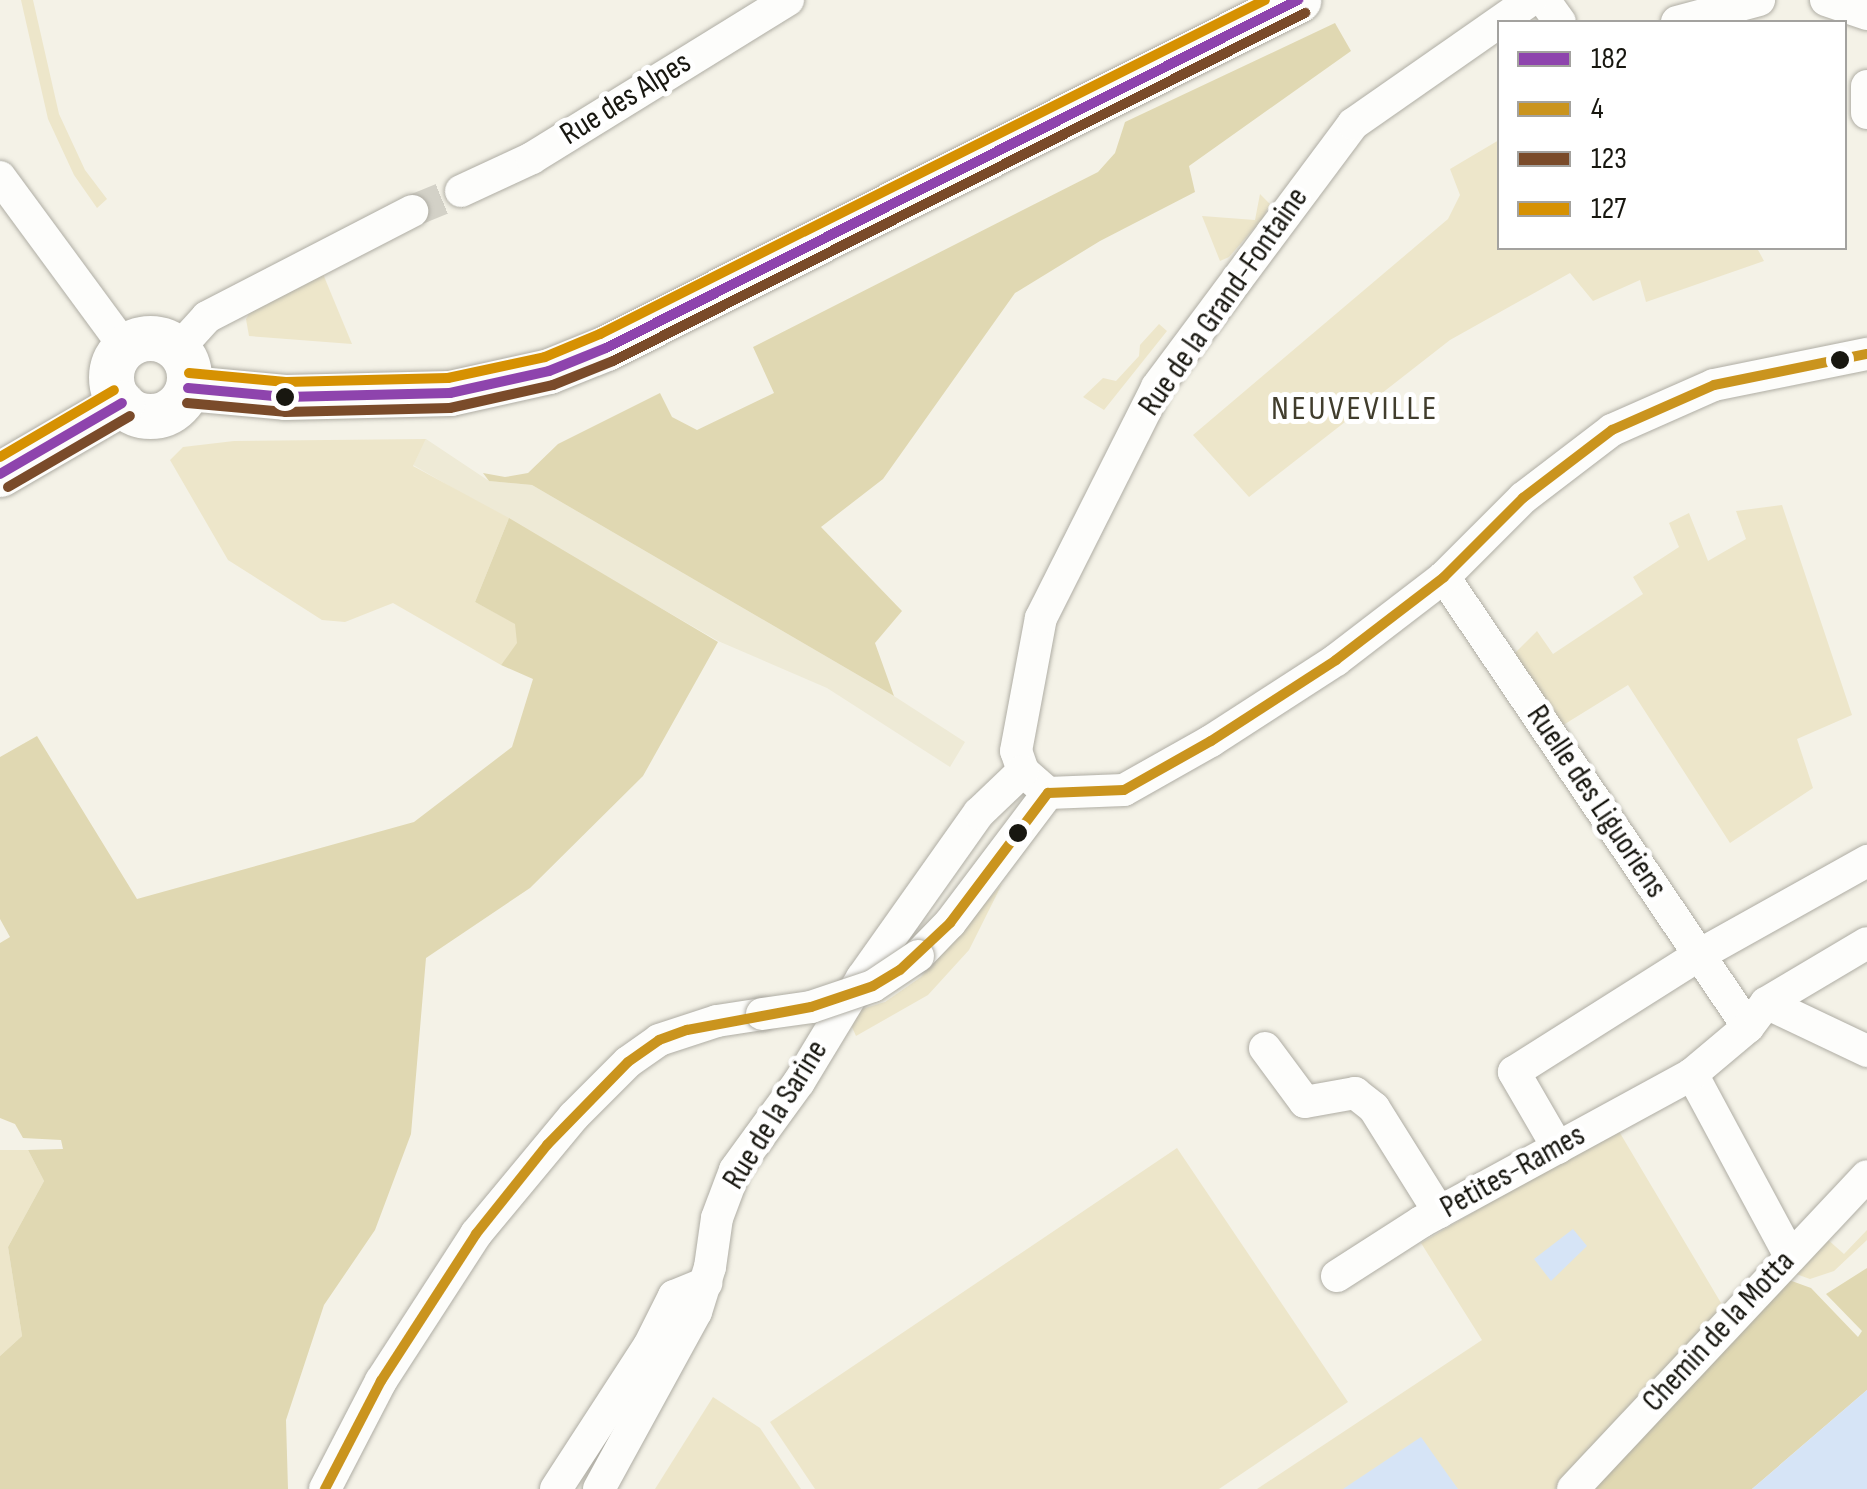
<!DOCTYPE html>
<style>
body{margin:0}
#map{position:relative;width:1867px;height:1489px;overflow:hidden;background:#f4f2e7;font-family:"Sofia Sans Condensed",sans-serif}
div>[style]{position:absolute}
.built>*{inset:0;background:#eeead6}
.green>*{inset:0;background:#ede6ca}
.forest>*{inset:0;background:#e0d8b2}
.water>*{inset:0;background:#d6e4f6}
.minor-tunnel>*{height:32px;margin-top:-16px;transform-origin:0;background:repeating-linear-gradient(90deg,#d3d1c7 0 32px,transparent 0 48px)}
.roads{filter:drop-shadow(0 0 2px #afada4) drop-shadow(0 0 2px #afada4)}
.minor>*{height:32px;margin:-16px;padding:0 16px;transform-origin:16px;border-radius:16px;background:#fdfdfb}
.secondary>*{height:45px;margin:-22.5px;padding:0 22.5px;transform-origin:22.5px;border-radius:22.5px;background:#fdfdfb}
.secondary>.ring{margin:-22.5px;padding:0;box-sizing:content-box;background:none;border:45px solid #fdfdfb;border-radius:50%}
.bridges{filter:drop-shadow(0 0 2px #afada4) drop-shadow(0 0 2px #afada4)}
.minor-bridge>*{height:32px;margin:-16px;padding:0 16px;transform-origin:16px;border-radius:16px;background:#fdfdfb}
.bus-1>*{height:10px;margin:-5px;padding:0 5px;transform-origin:5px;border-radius:5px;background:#8e44ad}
.bus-2>*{height:10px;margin:-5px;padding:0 5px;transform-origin:5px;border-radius:5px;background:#ca941e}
.bus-3>*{height:10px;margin:-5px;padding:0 5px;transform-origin:5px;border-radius:5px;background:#7a4b2a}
.bus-4>*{height:10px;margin:-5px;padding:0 5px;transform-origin:5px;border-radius:5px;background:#d69102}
.dots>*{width:28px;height:28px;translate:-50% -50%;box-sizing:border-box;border:5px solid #fff;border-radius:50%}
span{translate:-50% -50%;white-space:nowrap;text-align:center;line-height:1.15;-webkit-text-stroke:10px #fff;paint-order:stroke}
.street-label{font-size:32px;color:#181710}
.neighbourhood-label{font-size:35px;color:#413d2d;letter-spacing:2.5px}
.legend{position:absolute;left:1497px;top:20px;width:350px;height:230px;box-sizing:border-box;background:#fff;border:2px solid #a3a29f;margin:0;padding:12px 18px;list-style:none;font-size:30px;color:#181710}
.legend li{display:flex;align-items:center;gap:20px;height:50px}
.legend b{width:50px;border:2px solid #a3a29f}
</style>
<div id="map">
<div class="built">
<i style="clip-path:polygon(426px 439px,489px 481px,532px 485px,894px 696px,965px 742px,950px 767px,827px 688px,718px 641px,413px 465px)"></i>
</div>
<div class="green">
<i style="clip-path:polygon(21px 0,33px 0,59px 114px,85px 170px,107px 199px,97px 208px,74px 175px,48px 119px)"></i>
<i style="clip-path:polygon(1499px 140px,1500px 248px,1757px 248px,1764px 261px,1646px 302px,1640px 280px,1593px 301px,1570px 273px,1450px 340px,1249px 497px,1193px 435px,1448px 219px,1460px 195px,1450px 169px)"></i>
<i style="clip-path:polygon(1260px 194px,1270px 204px,1263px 218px,1229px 257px,1220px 261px,1202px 216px,1255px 220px)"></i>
<i style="clip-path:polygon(323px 274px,352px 344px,249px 336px,246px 319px,252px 309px)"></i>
<i style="clip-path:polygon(1159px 324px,1167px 331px,1104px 410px,1083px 397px,1103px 378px,1116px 381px,1139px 356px,1140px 345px)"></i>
<i style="clip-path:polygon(426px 439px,413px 466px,509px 518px,475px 602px,516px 624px,518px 643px,501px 665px,393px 603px,345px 622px,322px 620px,228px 560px,170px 460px,183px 447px,234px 441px)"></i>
<i style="clip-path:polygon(1782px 505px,1852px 715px,1797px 739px,1813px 788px,1730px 843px,1628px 685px,1560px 727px,1509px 659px,1537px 631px,1553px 654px,1643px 594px,1633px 577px,1679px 547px,1669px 523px,1689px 513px,1708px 561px,1746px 539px,1736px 511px)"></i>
<i style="clip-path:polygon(1002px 884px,969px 950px,928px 995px,856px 1036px,846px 1014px,885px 1002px,921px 977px)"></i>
<i style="clip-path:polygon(1617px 1128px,1724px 1308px,1592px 1453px,1555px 1489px,1257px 1489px,1482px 1340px,1421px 1243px)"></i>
<i style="clip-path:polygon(1177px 1148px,1348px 1402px,1219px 1489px,815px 1489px,770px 1422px)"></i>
<i style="clip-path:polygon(0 1150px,28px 1150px,44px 1181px,8px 1247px,22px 1336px,0 1356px)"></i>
<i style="clip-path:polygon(1867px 1230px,1867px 1240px,1834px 1271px,1810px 1279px,1796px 1274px,1827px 1239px,1844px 1254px)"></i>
<i style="clip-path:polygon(713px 1397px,760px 1428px,801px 1489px,655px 1489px)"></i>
</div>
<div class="forest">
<i style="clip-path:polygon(1335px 23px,1351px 51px,1189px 166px,1195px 192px,1100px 241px,1015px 293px,883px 479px,821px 527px,902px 611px,875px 643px,894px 696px,532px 485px,489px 481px,483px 473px,505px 477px,528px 473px,558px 444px,660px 393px,672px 417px,697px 430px,774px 393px,753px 347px,1098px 172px,1115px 153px,1125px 122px)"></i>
<i style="clip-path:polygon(509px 518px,718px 642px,643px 776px,530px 888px,426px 958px,411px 1134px,375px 1230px,324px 1305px,286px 1420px,288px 1489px,0 1489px,0 1356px,22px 1336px,8px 1247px,44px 1181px,28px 1150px,63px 1149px,61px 1140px,23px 1138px,15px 1124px,0 1118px,0 943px,10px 937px,0 919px,0 757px,37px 736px,137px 899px,414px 822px,512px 747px,533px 679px,501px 665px,517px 643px,515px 624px,475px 602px)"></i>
<i style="clip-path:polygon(1867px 1268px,1867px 1390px,1752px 1489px,1589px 1489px,1789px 1280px,1811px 1288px,1858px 1337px,1862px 1331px,1826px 1294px)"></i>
</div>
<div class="water">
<i style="clip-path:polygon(1573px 1229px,1587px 1246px,1551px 1281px,1534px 1259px)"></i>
<i style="clip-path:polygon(1867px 1390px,1867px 1489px,1752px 1489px)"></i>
<i style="clip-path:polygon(1421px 1437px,1458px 1489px,1343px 1489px)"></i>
</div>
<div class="minor-tunnel">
<i style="left:412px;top:211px;width:53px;rotate:-22.2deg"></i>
</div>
<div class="roads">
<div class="minor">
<i style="left:1544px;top:0;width:27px;rotate:54deg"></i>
<i style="left:1826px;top:0;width:43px;rotate:18.9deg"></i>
<i style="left:1677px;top:22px;width:85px;rotate:-15deg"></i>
<i style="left:1867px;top:86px;width:27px;rotate:90deg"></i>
<i style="left:0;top:177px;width:211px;rotate:53.7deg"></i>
<i style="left:461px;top:191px;width:78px;rotate:-24.9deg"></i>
<i style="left:532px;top:158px;width:301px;rotate:-31.7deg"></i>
<i style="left:178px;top:349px;width:43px;rotate:-47.8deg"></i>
<i style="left:207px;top:317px;width:231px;rotate:-27.3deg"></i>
<i style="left:1444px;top:577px;width:543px;rotate:55.96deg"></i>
<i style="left:1048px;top:793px;width:33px;rotate:-139deg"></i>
<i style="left:1023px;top:771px;width:21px;rotate:-109deg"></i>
<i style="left:1016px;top:751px;width:135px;rotate:-79.4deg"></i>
<i style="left:1041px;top:618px;width:258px;rotate:-63.3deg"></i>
<i style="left:1157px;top:387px;width:328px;rotate:-53.3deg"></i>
<i style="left:1353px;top:124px;width:217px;rotate:-34.9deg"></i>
<i style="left:1048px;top:793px;width:76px;rotate:-2.3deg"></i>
<i style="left:1124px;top:790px;width:100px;rotate:-29.4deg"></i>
<i style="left:1211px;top:741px;width:149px;rotate:-32.9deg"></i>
<i style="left:1336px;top:660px;width:136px;rotate:-37.5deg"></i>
<i style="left:1444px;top:577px;width:112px;rotate:-45deg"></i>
<i style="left:1523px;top:498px;width:112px;rotate:-37.4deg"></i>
<i style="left:1612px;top:430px;width:111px;rotate:-23.8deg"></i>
<i style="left:1714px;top:385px;width:156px;rotate:-11.5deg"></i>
<i style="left:918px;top:956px;width:46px;rotate:-45.9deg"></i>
<i style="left:950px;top:923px;width:163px;rotate:-53deg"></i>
<i style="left:1766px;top:1003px;width:112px;rotate:25.4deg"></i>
<i style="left:1265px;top:1048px;width:67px;rotate:53.5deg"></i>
<i style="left:1305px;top:1102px;width:51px;rotate:-10.2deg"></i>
<i style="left:1355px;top:1093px;width:24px;rotate:38deg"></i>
<i style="left:1374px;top:1108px;width:123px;rotate:58deg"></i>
<i style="left:1692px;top:1074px;width:207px;rotate:61.7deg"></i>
<i style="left:1558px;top:1148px;width:88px;rotate:-120.1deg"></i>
<i style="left:1514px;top:1072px;width:219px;rotate:-32.3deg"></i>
<i style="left:1699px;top:955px;width:193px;rotate:-29.2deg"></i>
<i style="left:1337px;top:1276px;width:100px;rotate:-32.7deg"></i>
<i style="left:1421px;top:1222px;width:309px;rotate:-28.6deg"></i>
<i style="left:1692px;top:1074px;width:73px;rotate:-40deg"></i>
<i style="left:1748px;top:1027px;width:30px;rotate:-53deg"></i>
<i style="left:1766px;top:1003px;width:117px;rotate:-30.7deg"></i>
<i style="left:325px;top:1489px;width:122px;rotate:-62.6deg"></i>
<i style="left:381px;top:1381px;width:175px;rotate:-57.1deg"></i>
<i style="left:476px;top:1234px;width:153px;rotate:-50.3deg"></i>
<i style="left:574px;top:1116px;width:76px;rotate:-45deg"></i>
<i style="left:628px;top:1062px;width:38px;rotate:-35deg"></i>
<i style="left:659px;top:1040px;width:61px;rotate:-18.1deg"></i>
<i style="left:717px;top:1021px;width:46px;rotate:-8.8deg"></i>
<i style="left:556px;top:1489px;width:171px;rotate:-57deg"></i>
<i style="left:649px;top:1346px;width:56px;rotate:-63.4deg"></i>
<i style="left:674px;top:1296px;width:35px;rotate:-22deg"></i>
<i style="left:599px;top:1489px;width:202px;rotate:-61.3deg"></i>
<i style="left:696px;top:1312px;width:47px;rotate:-72.7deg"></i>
<i style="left:710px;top:1267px;width:49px;rotate:-81.9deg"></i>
<i style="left:717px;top:1218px;width:51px;rotate:-69.4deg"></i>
<i style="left:735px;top:1170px;width:109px;rotate:-54deg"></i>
<i style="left:799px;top:1082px;width:122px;rotate:-58.8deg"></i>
<i style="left:862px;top:978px;width:202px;rotate:-54.7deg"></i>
<i style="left:979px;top:813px;width:61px;rotate:-43.7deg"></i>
<i style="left:1573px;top:1489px;width:429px;rotate:-46.8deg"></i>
</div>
<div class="secondary">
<i class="ring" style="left:111px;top:338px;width:33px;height:33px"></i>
<i style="left:188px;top:388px;width:97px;rotate:5.3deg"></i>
<i style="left:285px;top:397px;width:165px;rotate:-1.4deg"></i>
<i style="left:450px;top:393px;width:101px;rotate:-12.5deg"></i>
<i style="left:549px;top:371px;width:61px;rotate:-22deg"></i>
<i style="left:606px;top:348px;width:775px;rotate:-26.7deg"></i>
<i style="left:0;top:474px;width:141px;rotate:-30.2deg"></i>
</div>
</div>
<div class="bridges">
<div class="minor-bridge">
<i style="left:762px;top:1014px;width:49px;rotate:-8.1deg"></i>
<i style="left:811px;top:1007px;width:65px;rotate:-18.7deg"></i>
<i style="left:873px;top:986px;width:54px;rotate:-33.7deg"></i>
</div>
</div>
<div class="bus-1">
<i style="left:188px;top:388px;width:97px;rotate:5.3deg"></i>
<i style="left:285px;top:397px;width:165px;rotate:-1.4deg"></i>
<i style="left:450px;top:393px;width:101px;rotate:-12.5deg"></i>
<i style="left:549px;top:371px;width:61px;rotate:-22deg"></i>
<i style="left:606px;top:348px;width:775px;rotate:-26.7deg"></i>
<i style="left:0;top:474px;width:141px;rotate:-30.2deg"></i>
</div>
<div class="bus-2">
<i style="left:1048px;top:793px;width:76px;rotate:-2.3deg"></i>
<i style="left:1124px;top:790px;width:100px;rotate:-29.4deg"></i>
<i style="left:1211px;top:741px;width:149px;rotate:-32.9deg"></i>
<i style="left:1336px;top:660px;width:136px;rotate:-37.5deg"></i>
<i style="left:1444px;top:577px;width:112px;rotate:-45deg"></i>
<i style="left:1523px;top:498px;width:112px;rotate:-37.4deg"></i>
<i style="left:1612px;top:430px;width:111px;rotate:-23.8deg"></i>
<i style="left:1714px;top:385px;width:156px;rotate:-11.5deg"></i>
<i style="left:325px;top:1489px;width:122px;rotate:-62.6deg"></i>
<i style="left:381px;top:1381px;width:175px;rotate:-57.1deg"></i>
<i style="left:476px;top:1234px;width:114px;rotate:-51.4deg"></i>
<i style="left:547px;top:1145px;width:116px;rotate:-45.7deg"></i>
<i style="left:628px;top:1062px;width:38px;rotate:-35deg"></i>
<i style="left:659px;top:1040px;width:30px;rotate:-20deg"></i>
<i style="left:687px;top:1030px;width:126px;rotate:-10.5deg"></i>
<i style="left:811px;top:1007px;width:65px;rotate:-18.7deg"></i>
<i style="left:873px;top:986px;width:31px;rotate:-31deg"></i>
<i style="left:900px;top:970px;width:69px;rotate:-43.2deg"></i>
<i style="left:950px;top:923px;width:163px;rotate:-53deg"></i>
</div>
<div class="bus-3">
<i style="left:187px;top:403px;width:98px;rotate:5.2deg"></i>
<i style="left:285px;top:412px;width:165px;rotate:-1.4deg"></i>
<i style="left:450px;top:408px;width:106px;rotate:-12.6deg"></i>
<i style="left:553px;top:385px;width:65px;rotate:-21.8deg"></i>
<i style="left:613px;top:361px;width:775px;rotate:-26.7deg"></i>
<i style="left:8px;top:487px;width:141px;rotate:-30.2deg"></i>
</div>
<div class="bus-4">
<i style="left:189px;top:373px;width:97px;rotate:5.3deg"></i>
<i style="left:286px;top:382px;width:162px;rotate:-1.4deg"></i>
<i style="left:448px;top:378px;width:99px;rotate:-12.2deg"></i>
<i style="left:545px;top:357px;width:60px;rotate:-22.7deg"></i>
<i style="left:600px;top:334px;width:744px;rotate:-26.67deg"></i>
<i style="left:0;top:457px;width:132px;rotate:-30.4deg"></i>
</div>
<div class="dots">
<i style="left:1840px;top:360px;background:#181710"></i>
<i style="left:285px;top:397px;background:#181710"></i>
<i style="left:1018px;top:833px;background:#181710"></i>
</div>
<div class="street-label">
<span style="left:626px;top:99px;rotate:-32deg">Rue des Alpes</span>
<span style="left:1224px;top:302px;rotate:-55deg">Rue de la Grand-Fontaine</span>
<span style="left:1596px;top:802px;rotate:56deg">Ruelle des Liguoriens</span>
<span style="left:776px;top:1115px;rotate:-58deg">Rue de la Sarine</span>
<span style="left:1513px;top:1172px;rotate:-29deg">Petites-Rames</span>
<span style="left:1719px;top:1332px;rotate:-47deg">Chemin de la Motta</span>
</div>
<div class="neighbourhood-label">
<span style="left:1355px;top:409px">NEUVEVILLE</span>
</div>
<ul class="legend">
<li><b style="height:12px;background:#8e44ad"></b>182</li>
<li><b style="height:12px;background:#ca941e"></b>4</li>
<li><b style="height:12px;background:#7a4b2a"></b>123</li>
<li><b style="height:12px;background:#d69102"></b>127</li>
</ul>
</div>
